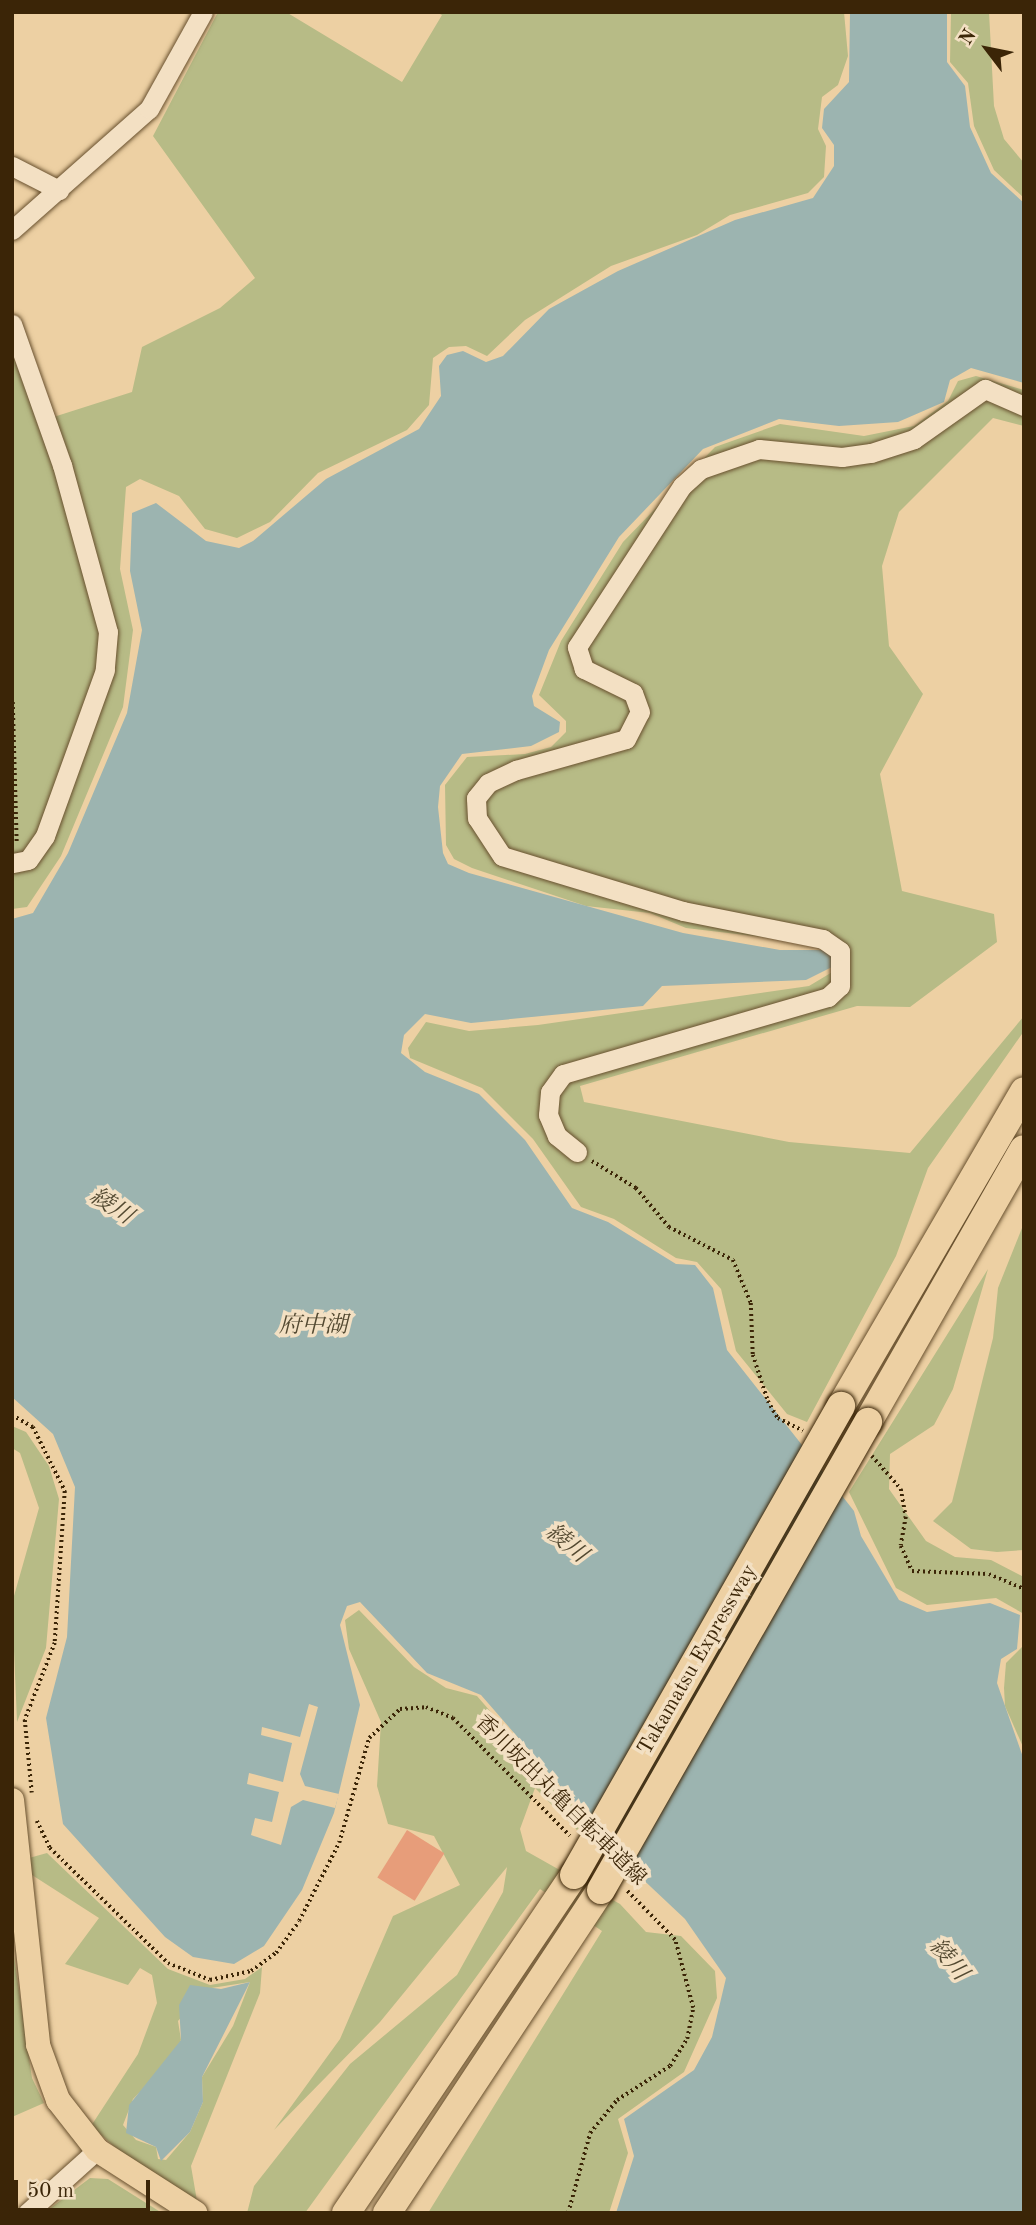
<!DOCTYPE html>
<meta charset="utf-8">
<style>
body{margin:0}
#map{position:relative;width:1036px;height:2225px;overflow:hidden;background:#edd0a3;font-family:"Old Standard TT","Noto Serif JP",serif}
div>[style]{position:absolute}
.green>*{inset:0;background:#b7bb86}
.water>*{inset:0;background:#9cb4b0}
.pier>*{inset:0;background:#edd0a3}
.building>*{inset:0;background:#e79d7a;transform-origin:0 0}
.path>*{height:3.5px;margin-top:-1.75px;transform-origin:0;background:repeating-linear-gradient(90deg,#3b2507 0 2px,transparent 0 5.5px)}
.roads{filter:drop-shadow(0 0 2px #68502e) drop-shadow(0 0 2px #68502e)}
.minor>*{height:19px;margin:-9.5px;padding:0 9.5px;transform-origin:9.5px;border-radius:9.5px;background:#f3e0c3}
.major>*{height:24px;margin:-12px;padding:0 12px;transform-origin:12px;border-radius:12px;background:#edd0a3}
.highway>*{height:28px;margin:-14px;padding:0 14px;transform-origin:14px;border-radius:14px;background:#edd0a3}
.bridges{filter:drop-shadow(0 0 2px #3b2507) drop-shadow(0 0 2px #3b2507)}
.highway-bridge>*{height:28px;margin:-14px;padding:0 14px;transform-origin:14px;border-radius:14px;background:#edd0a3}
span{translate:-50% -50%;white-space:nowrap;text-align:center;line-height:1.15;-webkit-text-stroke:7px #f3e0c3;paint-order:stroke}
.street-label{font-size:21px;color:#3b2507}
.water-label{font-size:23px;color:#534931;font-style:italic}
.frame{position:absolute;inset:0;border:14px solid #3b2507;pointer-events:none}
.north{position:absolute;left:952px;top:14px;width:70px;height:70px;-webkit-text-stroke:5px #f3e0c3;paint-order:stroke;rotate:302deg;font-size:19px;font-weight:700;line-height:28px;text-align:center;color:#3b2507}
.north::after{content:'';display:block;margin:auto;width:24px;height:32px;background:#3b2507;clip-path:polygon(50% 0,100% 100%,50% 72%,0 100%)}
.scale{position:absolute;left:14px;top:2180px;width:136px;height:32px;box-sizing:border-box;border:4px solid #3b2507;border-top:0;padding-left:9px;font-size:21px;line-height:24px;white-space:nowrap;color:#3b2507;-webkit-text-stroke:5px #f3e0c3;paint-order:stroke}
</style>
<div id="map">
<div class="green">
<i style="clip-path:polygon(218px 12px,286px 12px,402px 82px,442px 15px,436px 12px,844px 12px,848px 56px,838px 85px,822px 97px,818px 129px,826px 146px,824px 177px,808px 193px,730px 215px,697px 235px,611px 266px,525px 320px,487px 356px,466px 346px,449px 347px,433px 358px,429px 405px,407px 430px,318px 473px,270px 522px,237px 538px,205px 529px,179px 496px,140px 479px,126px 487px,120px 569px,133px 630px,123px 707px,61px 856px,27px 907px,12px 909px,12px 347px,41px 421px,132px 392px,142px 347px,220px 308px,255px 278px,153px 136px)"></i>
<i style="clip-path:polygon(951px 12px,989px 12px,994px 106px,1004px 139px,1024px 163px,1024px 198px,994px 170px,974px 126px,968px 83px,950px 62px)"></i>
<i style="clip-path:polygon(976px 376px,1024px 390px,1024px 426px,993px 418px,899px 512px,882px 566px,889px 646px,923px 694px,880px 774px,902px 891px,994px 914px,997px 942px,910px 1007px,857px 1006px,580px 1086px,584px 1102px,789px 1142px,910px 1153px,1024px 1016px,1024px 1031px,928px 1168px,896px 1256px,807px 1422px,787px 1414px,736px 1351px,721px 1289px,697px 1262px,676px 1258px,614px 1219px,581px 1207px,533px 1139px,482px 1088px,410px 1058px,408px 1048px,426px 1022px,469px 1031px,538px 1025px,809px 986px,849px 962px,821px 944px,686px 928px,650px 913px,586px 906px,472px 868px,454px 859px,446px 845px,445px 785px,467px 757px,525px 754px,551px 747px,566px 732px,566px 721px,539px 695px,561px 641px,623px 542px,715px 447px,780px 424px,864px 436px,914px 426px,948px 401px,958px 381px)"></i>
<i style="clip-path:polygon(1024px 1223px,1024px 1550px,997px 1552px,971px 1549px,933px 1521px,952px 1502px,993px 1338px,998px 1288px)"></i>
<i style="clip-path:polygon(988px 1269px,953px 1389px,934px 1425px,890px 1454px,889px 1489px,926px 1541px,955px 1557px,991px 1560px,1024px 1577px,1024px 1614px,996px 1598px,927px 1605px,896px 1588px,849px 1492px)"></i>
<i style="clip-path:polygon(12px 1426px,26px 1432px,49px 1466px,59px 1499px,46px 1648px,17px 1722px,12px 1603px,39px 1508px,20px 1453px,12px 1448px)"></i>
<i style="clip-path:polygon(359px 1610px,414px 1667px,446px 1688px,477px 1696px,584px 1819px,577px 1830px,535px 1788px,520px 1829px,526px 1851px,620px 1904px,646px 1932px,681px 1936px,715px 1971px,717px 1998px,684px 2072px,618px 2119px,628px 2153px,609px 2213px,428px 2213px,602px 1931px,540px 1889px,305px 2213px,247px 2213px,254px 2186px,350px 2064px,457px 1975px,503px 1892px,507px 1867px,380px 2022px,274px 2130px,340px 2039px,393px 1916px,460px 1885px,434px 1836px,388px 1824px,377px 1786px,381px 1722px,349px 1649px,345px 1620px)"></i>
<i style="clip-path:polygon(1024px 1645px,1024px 1749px,1005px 1706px,1004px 1688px,1006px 1663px)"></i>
<i style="clip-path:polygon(evenodd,47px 1853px,168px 1969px,210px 1985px,245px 1979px,262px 1967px,260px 1993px,191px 2166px,197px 2201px,133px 2163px,91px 2126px,138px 2054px,157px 2003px,152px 1975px,140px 1968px,128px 1985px,65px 1964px,99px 1918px,32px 1875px,29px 1858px,47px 1853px,250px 1982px,233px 2026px,202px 2077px,203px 2102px,190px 2132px,166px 2160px,158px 2159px,156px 2147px,136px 2140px,123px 2125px,133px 2099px,166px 2065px,181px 2040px,178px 2021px,205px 1989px,250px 1982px)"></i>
<i style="clip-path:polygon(12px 1943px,32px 2078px,44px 2103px,12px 2117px)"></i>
<i style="clip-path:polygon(90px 2178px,108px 2179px,162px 2213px,44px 2213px)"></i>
</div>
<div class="water">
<i style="clip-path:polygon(850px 12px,947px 12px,947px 62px,965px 86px,970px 127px,991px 173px,1024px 203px,1024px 383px,971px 368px,950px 380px,944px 402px,898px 422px,839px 426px,779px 419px,703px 449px,619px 537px,549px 650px,532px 696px,534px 706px,560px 722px,559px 732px,531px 746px,462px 754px,440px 786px,438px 807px,443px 853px,448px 864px,469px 873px,683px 933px,780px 950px,830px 950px,842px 962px,806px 980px,662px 986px,643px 1006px,471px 1023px,425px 1014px,404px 1035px,401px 1053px,425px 1072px,479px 1094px,525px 1140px,572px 1208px,608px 1222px,676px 1264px,695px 1265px,713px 1288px,727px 1350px,854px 1511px,861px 1536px,899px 1600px,927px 1612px,990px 1603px,1020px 1615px,1017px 1649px,1001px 1659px,997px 1683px,1024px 1760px,1024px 2213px,616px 2213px,634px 2156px,624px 2119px,694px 2070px,712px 2037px,726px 1978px,685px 1919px,634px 1871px,481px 1695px,427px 1673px,360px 1602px,347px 1606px,340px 1625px,360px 1705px,334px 1813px,302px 1890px,264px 1946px,234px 1964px,193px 1957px,165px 1937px,63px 1824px,46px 1718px,67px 1637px,75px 1487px,53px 1434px,12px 1397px,12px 919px,33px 913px,68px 853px,127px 713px,142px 630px,130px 571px,132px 513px,156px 503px,206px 541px,239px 548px,253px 541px,326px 479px,419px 429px,441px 396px,439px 366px,447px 355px,463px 351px,486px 362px,503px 356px,549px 309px,618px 271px,735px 220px,813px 198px,834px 166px,834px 145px,822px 128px,824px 109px,849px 82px)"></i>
<i style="clip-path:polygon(250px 1982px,202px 2077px,203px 2102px,190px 2132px,161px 2161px,156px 2147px,126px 2133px,129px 2105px,181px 2040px,179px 2005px,190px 1985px,221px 1989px)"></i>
</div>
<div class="pier">
<i style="clip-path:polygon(309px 1704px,318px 1707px,300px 1774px,305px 1786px,339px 1794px,335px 1808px,303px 1800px,291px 1807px,281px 1845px,251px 1835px,255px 1818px,272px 1822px,279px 1792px,247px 1784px,249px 1773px,283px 1782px,292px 1743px,261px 1735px,262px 1727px,300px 1737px)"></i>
</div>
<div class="building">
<i style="left:407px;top:1830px;width:44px;height:56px;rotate:32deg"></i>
</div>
<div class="path">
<i style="left:13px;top:702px;width:141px;rotate:88.4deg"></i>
<i style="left:592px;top:1161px;width:52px;rotate:31.5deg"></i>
<i style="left:636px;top:1188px;width:51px;rotate:49.8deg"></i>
<i style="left:669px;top:1227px;width:72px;rotate:27.3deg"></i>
<i style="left:733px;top:1260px;width:47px;rotate:67.3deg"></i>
<i style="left:751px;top:1303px;width:52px;rotate:87.8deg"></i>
<i style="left:753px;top:1355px;width:48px;rotate:71.9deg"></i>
<i style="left:768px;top:1401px;width:20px;rotate:60deg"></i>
<i style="left:778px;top:1418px;width:28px;rotate:27deg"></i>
<i style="left:12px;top:1415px;width:24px;rotate:30deg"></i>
<i style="left:33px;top:1427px;width:72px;rotate:63.4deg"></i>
<i style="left:65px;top:1491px;width:152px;rotate:93.8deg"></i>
<i style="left:55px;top:1643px;width:83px;rotate:111.3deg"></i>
<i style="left:25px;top:1720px;width:73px;rotate:84.5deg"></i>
<i style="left:872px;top:1456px;width:44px;rotate:48.7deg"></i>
<i style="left:901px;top:1489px;width:28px;rotate:80deg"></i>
<i style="left:906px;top:1517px;width:29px;rotate:100deg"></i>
<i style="left:901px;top:1546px;width:27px;rotate:66deg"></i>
<i style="left:912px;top:1571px;width:77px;rotate:2.2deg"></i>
<i style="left:989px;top:1574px;width:38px;rotate:23deg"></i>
<i style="left:37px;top:1821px;width:30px;rotate:64deg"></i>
<i style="left:50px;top:1848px;width:165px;rotate:44.3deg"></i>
<i style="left:168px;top:1963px;width:45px;rotate:22deg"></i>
<i style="left:210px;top:1980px;width:42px;rotate:-12.4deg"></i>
<i style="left:251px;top:1971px;width:31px;rotate:-36deg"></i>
<i style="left:276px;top:1953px;width:39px;rotate:-54deg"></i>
<i style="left:299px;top:1921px;width:88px;rotate:-62.9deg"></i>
<i style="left:339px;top:1843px;width:109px;rotate:-74.1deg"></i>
<i style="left:369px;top:1738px;width:42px;rotate:-43.1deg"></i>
<i style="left:400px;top:1709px;width:26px;rotate:-4deg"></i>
<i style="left:426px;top:1707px;width:29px;rotate:22deg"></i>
<i style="left:453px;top:1718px;width:166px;rotate:45.2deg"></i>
<i style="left:568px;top:2213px;width:83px;rotate:-74.6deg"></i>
<i style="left:590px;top:2133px;width:43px;rotate:-50.7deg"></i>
<i style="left:617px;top:2100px;width:63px;rotate:-32.7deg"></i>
<i style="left:670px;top:2066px;width:32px;rotate:-58deg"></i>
<i style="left:687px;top:2039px;width:32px;rotate:-79deg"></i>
<i style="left:693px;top:2008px;width:70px;rotate:-104.8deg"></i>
<i style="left:675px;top:1940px;width:70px;rotate:-134.4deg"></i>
</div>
<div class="roads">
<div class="minor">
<i style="left:12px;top:166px;width:53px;rotate:27.1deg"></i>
<i style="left:12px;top:230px;width:183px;rotate:-41.5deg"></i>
<i style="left:149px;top:109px;width:111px;rotate:-60.9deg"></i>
<i style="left:12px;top:324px;width:150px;rotate:70.5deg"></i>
<i style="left:62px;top:465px;width:173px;rotate:74.6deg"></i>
<i style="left:108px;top:632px;width:38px;rotate:95deg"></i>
<i style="left:105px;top:670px;width:177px;rotate:109.9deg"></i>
<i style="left:45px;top:836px;width:29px;rotate:125deg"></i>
<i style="left:28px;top:860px;width:16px;rotate:169deg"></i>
<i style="left:577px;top:1152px;width:26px;rotate:-141deg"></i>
<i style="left:557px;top:1136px;width:23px;rotate:-113deg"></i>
<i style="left:548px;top:1115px;width:23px;rotate:-85deg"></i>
<i style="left:550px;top:1092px;width:22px;rotate:-54deg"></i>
<i style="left:563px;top:1074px;width:276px;rotate:-16.2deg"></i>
<i style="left:828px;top:997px;width:16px;rotate:-43deg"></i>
<i style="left:840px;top:986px;width:35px;rotate:-90deg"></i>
<i style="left:840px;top:951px;width:21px;rotate:-145deg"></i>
<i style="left:823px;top:939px;width:143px;rotate:-168.7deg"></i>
<i style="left:683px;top:911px;width:189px;rotate:-163.1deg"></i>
<i style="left:502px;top:856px;width:45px;rotate:-123.3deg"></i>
<i style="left:477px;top:818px;width:20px;rotate:-93deg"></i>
<i style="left:476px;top:798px;width:19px;rotate:-51deg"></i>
<i style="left:488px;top:783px;width:31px;rotate:-25deg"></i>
<i style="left:516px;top:770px;width:114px;rotate:-15.7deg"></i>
<i style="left:626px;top:739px;width:30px;rotate:-63deg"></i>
<i style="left:640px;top:712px;width:20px;rotate:-110deg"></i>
<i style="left:633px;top:693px;width:55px;rotate:-153.9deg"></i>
<i style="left:584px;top:669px;width:23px;rotate:-108deg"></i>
<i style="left:577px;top:647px;width:192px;rotate:-56.9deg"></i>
<i style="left:682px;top:486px;width:25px;rotate:-42deg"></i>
<i style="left:701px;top:469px;width:61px;rotate:-19deg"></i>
<i style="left:759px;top:449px;width:83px;rotate:5.5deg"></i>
<i style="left:842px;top:457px;width:29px;rotate:-8deg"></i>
<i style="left:871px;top:453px;width:45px;rotate:-18deg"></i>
<i style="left:914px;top:439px;width:87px;rotate:-35.2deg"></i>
<i style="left:985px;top:389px;width:43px;rotate:23.6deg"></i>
<i style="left:27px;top:2213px;width:94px;rotate:-42deg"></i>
</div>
<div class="major">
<i style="left:12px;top:1800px;width:246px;rotate:83.9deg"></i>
<i style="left:38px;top:2045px;width:59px;rotate:70deg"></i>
<i style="left:58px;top:2100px;width:63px;rotate:52deg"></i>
<i style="left:97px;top:2150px;width:117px;rotate:32.7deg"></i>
</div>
<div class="highway">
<i style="left:841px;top:1406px;width:364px;rotate:-59.8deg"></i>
<i style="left:868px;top:1422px;width:314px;rotate:-60.3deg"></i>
<i style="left:346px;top:2213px;width:408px;rotate:-56deg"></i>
<i style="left:387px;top:2213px;width:387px;rotate:-56.5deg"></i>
</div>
</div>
<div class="bridges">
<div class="highway-bridge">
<i style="left:574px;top:1875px;width:540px;rotate:-60.35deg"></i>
<i style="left:601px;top:1890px;width:539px;rotate:-60.29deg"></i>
</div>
</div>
<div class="street-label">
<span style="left:698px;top:1660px;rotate:-60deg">Takamatsu Expressway</span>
<span style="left:560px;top:1801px;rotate:45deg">香川坂出丸亀自転車道線</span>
</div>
<div class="water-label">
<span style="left:111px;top:1207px;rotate:33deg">綾川</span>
<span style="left:313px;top:1326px">府中湖</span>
<span style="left:566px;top:1544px;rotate:39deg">綾川</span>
<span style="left:948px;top:1960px;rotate:50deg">綾川</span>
</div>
<div class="frame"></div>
<div class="north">N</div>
<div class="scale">50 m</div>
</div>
